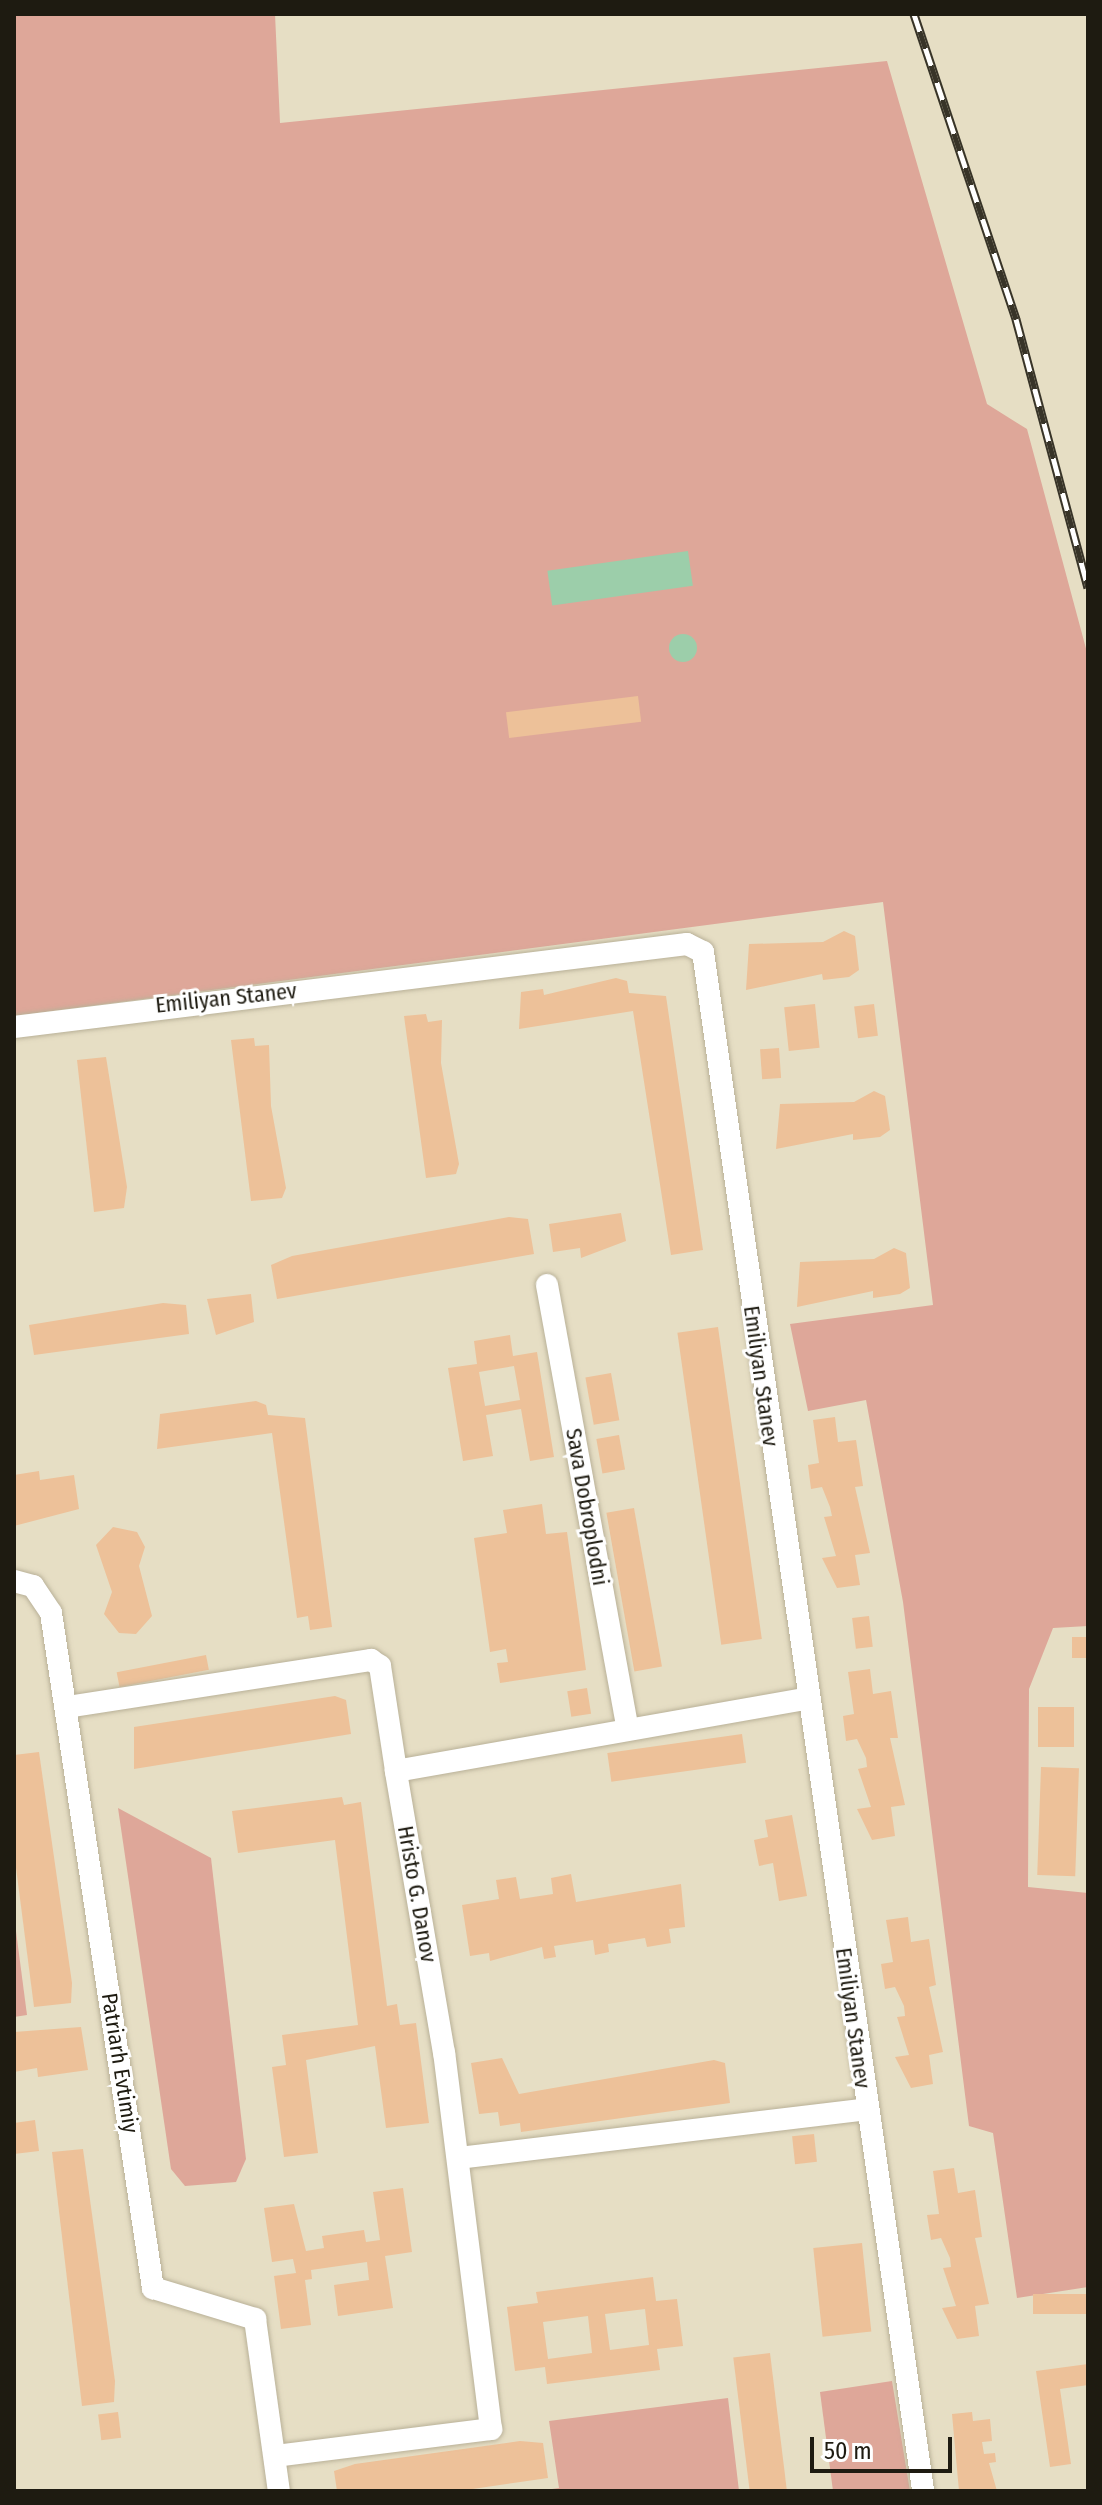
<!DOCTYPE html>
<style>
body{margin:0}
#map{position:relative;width:1102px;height:2505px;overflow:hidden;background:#e6dec4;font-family:"Fira Sans Condensed",sans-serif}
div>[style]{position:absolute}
.green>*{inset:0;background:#dea799}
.water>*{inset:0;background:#9cceaa;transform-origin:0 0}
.round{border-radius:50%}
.building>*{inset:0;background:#edc199;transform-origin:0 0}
.roads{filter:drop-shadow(0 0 2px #b9b198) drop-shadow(0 0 2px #b9b198)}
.minor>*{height:22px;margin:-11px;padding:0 11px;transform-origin:11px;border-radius:11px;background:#fff}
.rail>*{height:9px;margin-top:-4.5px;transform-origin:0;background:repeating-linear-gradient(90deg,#fff 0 18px,#383428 0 36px);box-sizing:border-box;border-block:2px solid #383428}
span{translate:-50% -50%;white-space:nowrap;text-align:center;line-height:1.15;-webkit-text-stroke:6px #fff;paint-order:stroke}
.street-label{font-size:22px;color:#1e1b11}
.frame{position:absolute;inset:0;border:16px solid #1e1b11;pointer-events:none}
.scale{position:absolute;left:810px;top:2437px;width:142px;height:36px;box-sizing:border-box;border:4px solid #1e1b11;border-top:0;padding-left:10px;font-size:24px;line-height:28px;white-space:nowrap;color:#1e1b11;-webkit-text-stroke:6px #fff;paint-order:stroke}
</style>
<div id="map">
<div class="green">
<i style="clip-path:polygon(14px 14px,275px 14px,280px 123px,887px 61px,987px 404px,1027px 429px,1088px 656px,1088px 1626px,1053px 1628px,1029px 1689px,1028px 1887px,1088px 1893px,1088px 2287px,1017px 2298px,993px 2133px,969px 2126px,903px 1602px,866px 1400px,808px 1411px,790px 1324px,933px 1305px,883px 902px,14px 1016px)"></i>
<i style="clip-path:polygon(118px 1808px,211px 1858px,246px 2159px,236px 2182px,185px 2186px,171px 2169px)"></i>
<i style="clip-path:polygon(14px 1916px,27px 2015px,14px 2017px)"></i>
<i style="clip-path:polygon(892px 2381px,910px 2491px,833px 2491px,820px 2392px)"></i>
<i style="clip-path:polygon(728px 2398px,739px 2491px,538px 2491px,559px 2488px,549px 2421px)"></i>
</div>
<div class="water">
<i style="left:688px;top:551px;width:35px;height:142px;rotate:82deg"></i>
<i class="round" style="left:669px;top:634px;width:28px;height:28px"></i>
</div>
<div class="building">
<i style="left:638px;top:696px;width:26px;height:133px;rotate:83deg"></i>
<i style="clip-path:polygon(844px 931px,855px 936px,859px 970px,849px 977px,823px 980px,822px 974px,746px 990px,749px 944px,823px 942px)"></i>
<i style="clip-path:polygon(616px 978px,627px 981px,629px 993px,666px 996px,703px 1250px,671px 1255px,633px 1011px,519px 1029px,521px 992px,543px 989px,544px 995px)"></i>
<i style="left:815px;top:1004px;width:44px;height:31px;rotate:84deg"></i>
<i style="left:874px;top:1004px;width:32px;height:20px;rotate:83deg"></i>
<i style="clip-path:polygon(426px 1014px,428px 1022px,442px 1020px,441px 1063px,459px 1164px,456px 1174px,426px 1178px,404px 1016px)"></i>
<i style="clip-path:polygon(254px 1038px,255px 1046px,269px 1045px,271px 1106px,286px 1188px,282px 1198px,251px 1201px,231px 1040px)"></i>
<i style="left:779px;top:1048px;width:30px;height:19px;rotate:86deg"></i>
<i style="clip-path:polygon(106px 1057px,127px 1187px,124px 1208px,94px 1212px,77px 1060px)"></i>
<i style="clip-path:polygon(874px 1091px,885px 1096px,890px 1130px,880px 1137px,853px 1140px,853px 1134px,776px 1149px,780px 1104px,854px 1102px)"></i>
<i style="clip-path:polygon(621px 1213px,626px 1241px,581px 1258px,580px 1248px,553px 1252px,549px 1224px)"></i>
<i style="clip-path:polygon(509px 1217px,528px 1219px,534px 1254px,277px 1299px,271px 1265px,292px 1256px)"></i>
<i style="clip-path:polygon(894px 1248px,906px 1253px,910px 1288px,900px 1294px,873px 1298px,873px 1291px,797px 1307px,800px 1262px,874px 1259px)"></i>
<i style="clip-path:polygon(251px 1294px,254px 1322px,216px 1335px,207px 1299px)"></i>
<i style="clip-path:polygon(163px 1303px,186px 1305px,189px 1334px,34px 1355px,29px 1325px)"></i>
<i style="left:718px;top:1327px;width:315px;height:41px;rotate:82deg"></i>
<i style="clip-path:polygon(evenodd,510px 1335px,513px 1356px,537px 1352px,554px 1457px,530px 1461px,521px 1409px,486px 1415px,493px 1456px,463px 1461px,448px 1368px,477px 1364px,474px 1341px,510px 1335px,514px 1366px,520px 1400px,485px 1406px,479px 1372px,514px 1366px)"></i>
<i style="left:611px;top:1373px;width:48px;height:26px;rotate:80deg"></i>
<i style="clip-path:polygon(256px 1401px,266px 1405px,268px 1415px,305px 1418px,332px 1627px,310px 1630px,308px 1616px,297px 1618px,272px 1433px,157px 1449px,160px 1414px)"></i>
<i style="clip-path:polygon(835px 1417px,838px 1442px,856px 1440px,863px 1486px,855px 1487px,870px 1553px,855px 1555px,860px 1585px,837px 1588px,822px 1558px,836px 1556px,824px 1517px,832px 1516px,830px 1507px,822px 1487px,811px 1489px,808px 1465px,819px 1463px,813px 1420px)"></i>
<i style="left:619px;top:1435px;width:35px;height:23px;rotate:80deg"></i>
<i style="clip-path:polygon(39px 1471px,40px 1480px,74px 1475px,79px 1509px,14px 1526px,14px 1475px)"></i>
<i style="clip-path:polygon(542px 1504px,546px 1534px,567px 1532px,586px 1670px,500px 1683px,497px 1663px,508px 1662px,506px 1649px,490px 1652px,474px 1538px,507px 1533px,503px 1510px)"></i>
<i style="left:634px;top:1508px;width:161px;height:28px;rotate:80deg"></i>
<i style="clip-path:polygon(113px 1527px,137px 1532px,145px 1547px,139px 1566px,152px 1616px,136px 1634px,119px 1633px,104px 1614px,112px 1592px,96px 1545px)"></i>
<i style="left:869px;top:1616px;width:31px;height:17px;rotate:83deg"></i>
<i style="left:1088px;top:1637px;width:21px;height:16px;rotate:90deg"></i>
<i style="left:206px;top:1655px;width:15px;height:91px;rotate:79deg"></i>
<i style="clip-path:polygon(870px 1669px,873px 1694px,891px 1691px,898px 1738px,890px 1738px,905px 1805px,891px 1807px,895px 1836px,872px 1840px,857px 1809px,871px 1807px,858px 1769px,867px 1767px,866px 1758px,857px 1739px,846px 1741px,843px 1716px,854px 1714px,848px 1672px)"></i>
<i style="left:587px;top:1688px;width:26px;height:20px;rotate:81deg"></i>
<i style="clip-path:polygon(335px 1696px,346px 1700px,351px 1734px,134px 1769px,134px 1727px)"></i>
<i style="left:1038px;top:1707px;width:36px;height:40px"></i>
<i style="left:742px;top:1734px;width:29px;height:136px;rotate:82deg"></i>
<i style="clip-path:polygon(39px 1752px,72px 1983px,71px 2003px,34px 2007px,14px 1852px,14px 1755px)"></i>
<i style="left:1041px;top:1767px;width:38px;height:108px;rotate:2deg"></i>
<i style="clip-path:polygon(342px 1797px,344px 1805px,361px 1802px,387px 2006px,397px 2004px,400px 2025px,416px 2023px,429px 2123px,386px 2128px,375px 2046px,306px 2060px,318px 2153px,284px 2157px,272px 2067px,286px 2065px,282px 2035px,358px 2025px,335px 1840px,238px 1853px,232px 1811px)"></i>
<i style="clip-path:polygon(792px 1815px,807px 1896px,779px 1901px,773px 1863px,759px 1866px,754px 1840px,768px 1837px,765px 1820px)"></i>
<i style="clip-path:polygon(571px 1874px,576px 1902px,681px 1884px,685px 1927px,669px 1929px,671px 1943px,647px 1947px,645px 1938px,608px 1944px,609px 1952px,595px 1955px,593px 1940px,554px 1946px,556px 1957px,544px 1959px,542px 1947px,490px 1961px,489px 1953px,470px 1956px,462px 1905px,499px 1899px,496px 1880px,516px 1877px,520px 1899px,553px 1894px,551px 1878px)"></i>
<i style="clip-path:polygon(908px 1917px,911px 1942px,929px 1939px,936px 1985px,929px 1987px,943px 2052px,929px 2055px,933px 2084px,911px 2088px,895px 2057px,909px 2055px,897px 2017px,905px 2016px,904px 2006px,895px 1987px,885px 1989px,881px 1964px,893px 1962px,886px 1920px)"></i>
<i style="clip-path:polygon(81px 2027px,88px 2070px,38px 2077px,37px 2068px,14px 2072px,14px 2032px)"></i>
<i style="clip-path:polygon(502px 2058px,519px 2094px,714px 2060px,725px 2063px,730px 2103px,521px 2132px,520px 2123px,500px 2126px,498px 2112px,479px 2114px,471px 2063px)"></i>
<i style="clip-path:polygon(35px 2120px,39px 2151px,14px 2154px,14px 2123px)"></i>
<i style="left:814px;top:2134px;width:28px;height:22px;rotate:84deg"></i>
<i style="clip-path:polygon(83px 2149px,115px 2381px,114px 2402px,82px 2406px,52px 2152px)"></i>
<i style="clip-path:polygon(954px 2168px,958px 2193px,975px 2190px,982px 2237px,975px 2238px,989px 2304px,975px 2306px,979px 2336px,957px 2339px,942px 2308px,956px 2306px,943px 2268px,951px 2267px,950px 2258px,941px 2238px,931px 2240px,927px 2215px,939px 2214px,933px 2171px)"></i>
<i style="clip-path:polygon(403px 2188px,412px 2252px,385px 2256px,393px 2308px,338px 2316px,334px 2285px,369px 2280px,367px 2262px,311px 2270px,312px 2279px,305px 2280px,311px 2325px,281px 2329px,274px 2276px,296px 2273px,293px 2259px,272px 2262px,264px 2208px,294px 2204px,306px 2251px,324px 2248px,322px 2236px,364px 2230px,366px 2242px,380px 2240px,373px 2192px)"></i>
<i style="left:862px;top:2243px;width:89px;height:49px;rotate:84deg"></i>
<i style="clip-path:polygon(evenodd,653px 2277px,656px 2301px,677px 2299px,683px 2346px,657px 2349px,660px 2370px,547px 2384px,545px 2367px,515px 2371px,507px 2307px,538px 2303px,536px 2292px,653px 2277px,645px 2309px,649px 2345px,610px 2350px,605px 2314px,645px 2309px,653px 2277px,588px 2316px,592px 2353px,548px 2359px,543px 2322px,588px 2316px)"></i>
<i style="left:1088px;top:2294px;width:20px;height:55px;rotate:90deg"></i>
<i style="left:770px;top:2353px;width:139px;height:37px;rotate:83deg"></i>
<i style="clip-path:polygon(1088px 2364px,1088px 2385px,1060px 2389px,1071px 2464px,1050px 2467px,1036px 2371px)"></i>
<i style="left:118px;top:2412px;width:26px;height:20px;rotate:83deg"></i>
<i style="clip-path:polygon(972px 2412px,973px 2421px,990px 2419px,992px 2441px,982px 2442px,984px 2454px,995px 2453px,996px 2462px,989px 2463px,997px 2491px,959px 2491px,952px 2414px)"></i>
<i style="clip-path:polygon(520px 2441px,543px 2443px,548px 2478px,459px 2491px,337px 2491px,334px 2471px,355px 2464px)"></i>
</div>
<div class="roads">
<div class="minor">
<i style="left:14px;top:1027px;width:678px;rotate:-7.03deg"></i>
<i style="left:687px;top:944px;width:18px;rotate:27deg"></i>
<i style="left:703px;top:952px;width:1555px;rotate:81.86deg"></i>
<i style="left:547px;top:1285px;width:451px;rotate:79.7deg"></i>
<i style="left:14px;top:1581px;width:20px;rotate:15deg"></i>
<i style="left:33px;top:1586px;width:32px;rotate:56deg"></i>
<i style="left:51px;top:1613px;width:683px;rotate:81.41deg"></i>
<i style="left:153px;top:2288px;width:107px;rotate:16.9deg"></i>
<i style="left:255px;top:2319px;width:174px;rotate:82.1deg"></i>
<i style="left:67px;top:1707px;width:308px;rotate:-8.8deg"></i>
<i style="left:371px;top:1660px;width:11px;rotate:34deg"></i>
<i style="left:380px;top:1666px;width:106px;rotate:81.3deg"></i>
<i style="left:458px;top:2158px;width:412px;rotate:-6.8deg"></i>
<i style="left:275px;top:2456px;width:218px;rotate:-7.1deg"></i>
<i style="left:491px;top:2429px;width:379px;rotate:-97.1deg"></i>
<i style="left:444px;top:2053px;width:286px;rotate:-99.7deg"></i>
<i style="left:396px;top:1771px;width:416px;rotate:-10deg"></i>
</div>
</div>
<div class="rail">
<i style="left:914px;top:14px;width:322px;rotate:71.5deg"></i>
<i style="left:1016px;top:319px;width:278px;rotate:75deg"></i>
</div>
<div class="street-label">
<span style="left:226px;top:998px;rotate:-6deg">Emiliyan Stanev</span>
<span style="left:761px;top:1376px;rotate:82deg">Emiliyan Stanev</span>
<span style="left:587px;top:1507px;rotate:80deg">Sava Dobroplodni</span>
<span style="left:417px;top:1894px;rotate:80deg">Hristo G. Danov</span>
<span style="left:853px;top:2018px;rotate:82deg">Emiliyan Stanev</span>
<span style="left:120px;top:2063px;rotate:81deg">Patriarh Evtimiy</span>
</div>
<div class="frame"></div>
<div class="scale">50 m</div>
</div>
